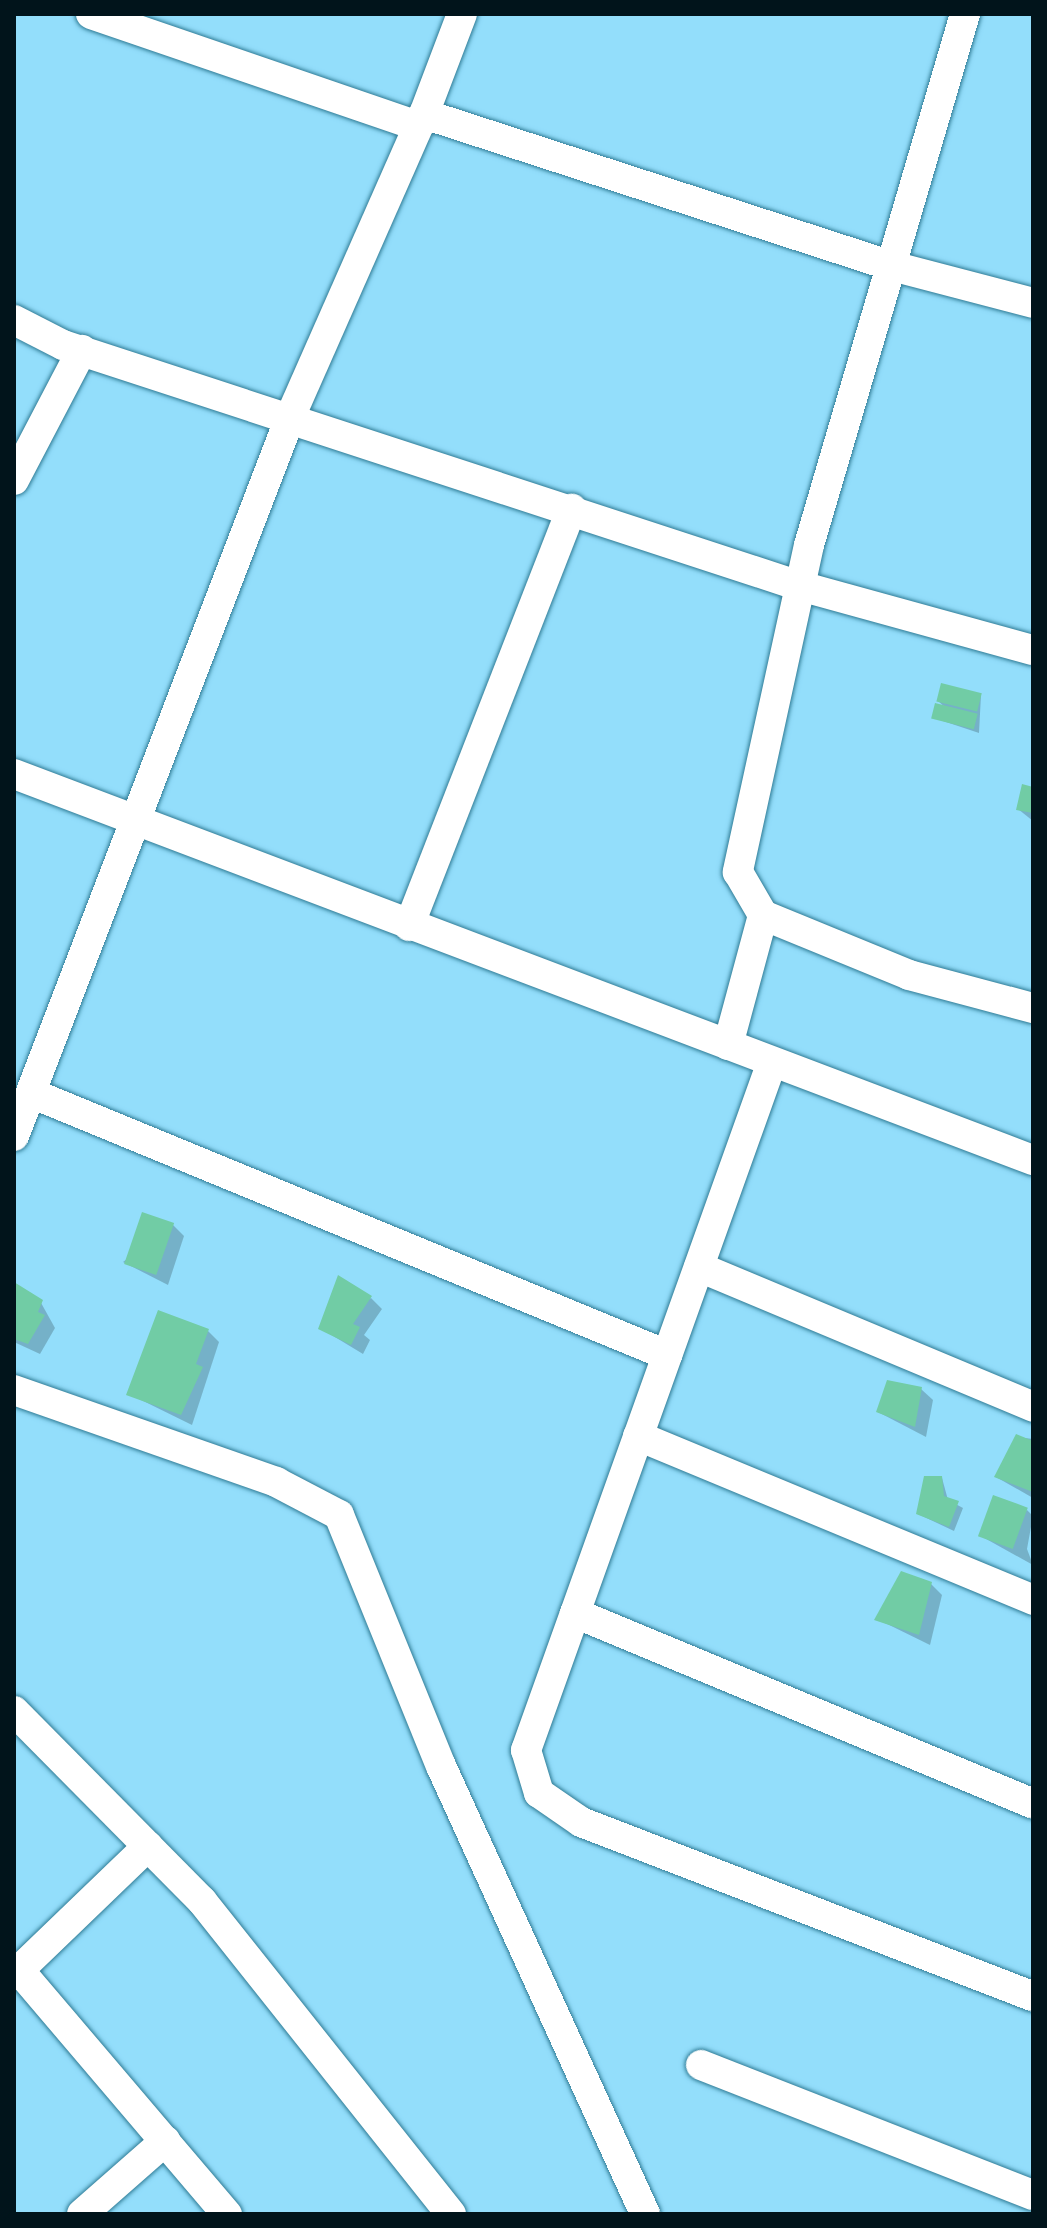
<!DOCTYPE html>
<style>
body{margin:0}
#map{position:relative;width:1047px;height:2228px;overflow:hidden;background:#93defb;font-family:Poppins,sans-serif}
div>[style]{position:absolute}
.shadow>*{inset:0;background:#0003}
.building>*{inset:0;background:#71cca5;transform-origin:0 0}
.roads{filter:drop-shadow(0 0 2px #2f7b95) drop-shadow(0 0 2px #2f7b95)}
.minor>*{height:30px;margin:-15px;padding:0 15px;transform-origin:15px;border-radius:15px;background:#fff}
span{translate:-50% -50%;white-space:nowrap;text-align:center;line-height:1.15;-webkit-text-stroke:7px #93defb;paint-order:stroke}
.frame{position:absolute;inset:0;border:16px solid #01141b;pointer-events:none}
</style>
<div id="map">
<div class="shadow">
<i style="clip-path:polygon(981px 695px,979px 733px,934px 718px,946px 708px,938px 701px)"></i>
<i style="clip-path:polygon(1033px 789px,1033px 821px,1018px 809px)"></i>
<i style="clip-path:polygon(173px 1225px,184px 1236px,168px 1285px,123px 1262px)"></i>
<i style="clip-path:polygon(15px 1284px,40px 1301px,55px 1328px,40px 1354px,14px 1342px)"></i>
<i style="clip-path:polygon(371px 1298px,382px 1309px,364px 1335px,370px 1340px,363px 1354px,320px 1328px)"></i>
<i style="clip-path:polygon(207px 1330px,219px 1342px,192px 1425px,129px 1394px)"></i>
<i style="clip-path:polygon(921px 1389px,933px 1400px,926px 1437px,878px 1412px)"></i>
<i style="clip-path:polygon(1017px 1437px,1033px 1439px,1033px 1498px,996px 1477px)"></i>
<i style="clip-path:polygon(942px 1478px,948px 1500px,963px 1508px,954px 1531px,918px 1514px)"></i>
<i style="clip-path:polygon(1027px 1510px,1033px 1516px,1027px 1549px,1033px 1565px,979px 1535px)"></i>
<i style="clip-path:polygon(931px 1584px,942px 1595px,930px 1645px,877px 1619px)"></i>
</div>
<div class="building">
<i style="left:941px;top:683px;width:42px;height:19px;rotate:14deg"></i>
<i style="left:935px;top:703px;width:44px;height:16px;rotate:14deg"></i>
<i style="clip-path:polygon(1022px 784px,1033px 787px,1033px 813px,1016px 810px)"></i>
<i style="left:142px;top:1212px;width:34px;height:55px;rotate:19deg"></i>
<i style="clip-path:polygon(338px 1275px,372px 1296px,353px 1324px,360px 1327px,351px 1345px,318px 1329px)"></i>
<i style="clip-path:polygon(14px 1282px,43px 1300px,38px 1312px,45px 1315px,28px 1344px,14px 1339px)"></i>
<i style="clip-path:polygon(158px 1310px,209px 1329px,196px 1364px,203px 1367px,181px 1415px,126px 1395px)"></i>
<i style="clip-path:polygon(887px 1380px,922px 1387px,915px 1427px,876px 1412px)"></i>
<i style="clip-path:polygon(1016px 1434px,1033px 1441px,1033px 1492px,994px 1477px)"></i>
<i style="clip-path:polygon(924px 1476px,942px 1476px,944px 1496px,959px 1501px,949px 1527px,916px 1514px)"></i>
<i style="left:993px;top:1495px;width:37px;height:44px;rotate:20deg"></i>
<i style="clip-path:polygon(901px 1571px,932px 1582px,919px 1635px,874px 1620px)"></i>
</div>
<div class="roads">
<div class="minor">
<i style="left:91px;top:14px;width:346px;rotate:18.9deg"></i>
<i style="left:965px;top:14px;width:553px;rotate:106.37deg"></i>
<i style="left:809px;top:545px;width:335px;rotate:102.3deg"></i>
<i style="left:738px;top:872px;width:50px;rotate:59.8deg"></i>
<i style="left:763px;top:915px;width:158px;rotate:22.3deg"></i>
<i style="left:909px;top:975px;width:128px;rotate:14.9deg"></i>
<i style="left:424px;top:114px;width:107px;rotate:-69.2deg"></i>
<i style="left:14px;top:320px;width:55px;rotate:27deg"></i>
<i style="left:63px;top:345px;width:775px;rotate:18.11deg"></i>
<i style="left:800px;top:586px;width:242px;rotate:15.4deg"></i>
<i style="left:14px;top:480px;width:147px;rotate:-62.4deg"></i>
<i style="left:14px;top:774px;width:1090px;rotate:20.75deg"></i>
<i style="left:409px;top:926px;width:448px;rotate:-68.7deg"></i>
<i style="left:728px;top:1045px;width:135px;rotate:-74.9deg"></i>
<i style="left:772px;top:1062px;width:731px;rotate:109.67deg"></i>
<i style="left:526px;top:1750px;width:45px;rotate:73.2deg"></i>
<i style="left:539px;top:1793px;width:51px;rotate:34.6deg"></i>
<i style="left:581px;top:1822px;width:484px;rotate:21.1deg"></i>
<i style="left:31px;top:1093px;width:688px;rotate:22.39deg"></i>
<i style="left:14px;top:1136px;width:772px;rotate:-68.98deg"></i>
<i style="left:291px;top:415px;width:329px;rotate:-66.2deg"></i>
<i style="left:424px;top:114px;width:492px;rotate:18deg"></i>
<i style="left:892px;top:266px;width:146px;rotate:14.7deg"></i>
<i style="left:699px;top:1267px;width:362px;rotate:22.7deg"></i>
<i style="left:14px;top:1390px;width:278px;rotate:19.3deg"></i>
<i style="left:276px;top:1482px;width:71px;rotate:27.6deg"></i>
<i style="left:339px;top:1515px;width:271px;rotate:67.9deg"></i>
<i style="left:441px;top:1766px;width:492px;rotate:65.5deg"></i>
<i style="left:638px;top:1436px;width:428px;rotate:22.5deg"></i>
<i style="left:575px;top:1613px;width:496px;rotate:22.6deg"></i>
<i style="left:14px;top:1711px;width:267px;rotate:45.3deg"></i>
<i style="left:202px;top:1901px;width:400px;rotate:51.5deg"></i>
<i style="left:19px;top:1970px;width:321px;rotate:49.6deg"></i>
<i style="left:14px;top:1975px;width:186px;rotate:-43.9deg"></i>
<i style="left:701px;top:2065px;width:357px;rotate:21.4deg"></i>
<i style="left:82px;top:2214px;width:111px;rotate:-41.3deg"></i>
</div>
</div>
<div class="frame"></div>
</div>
